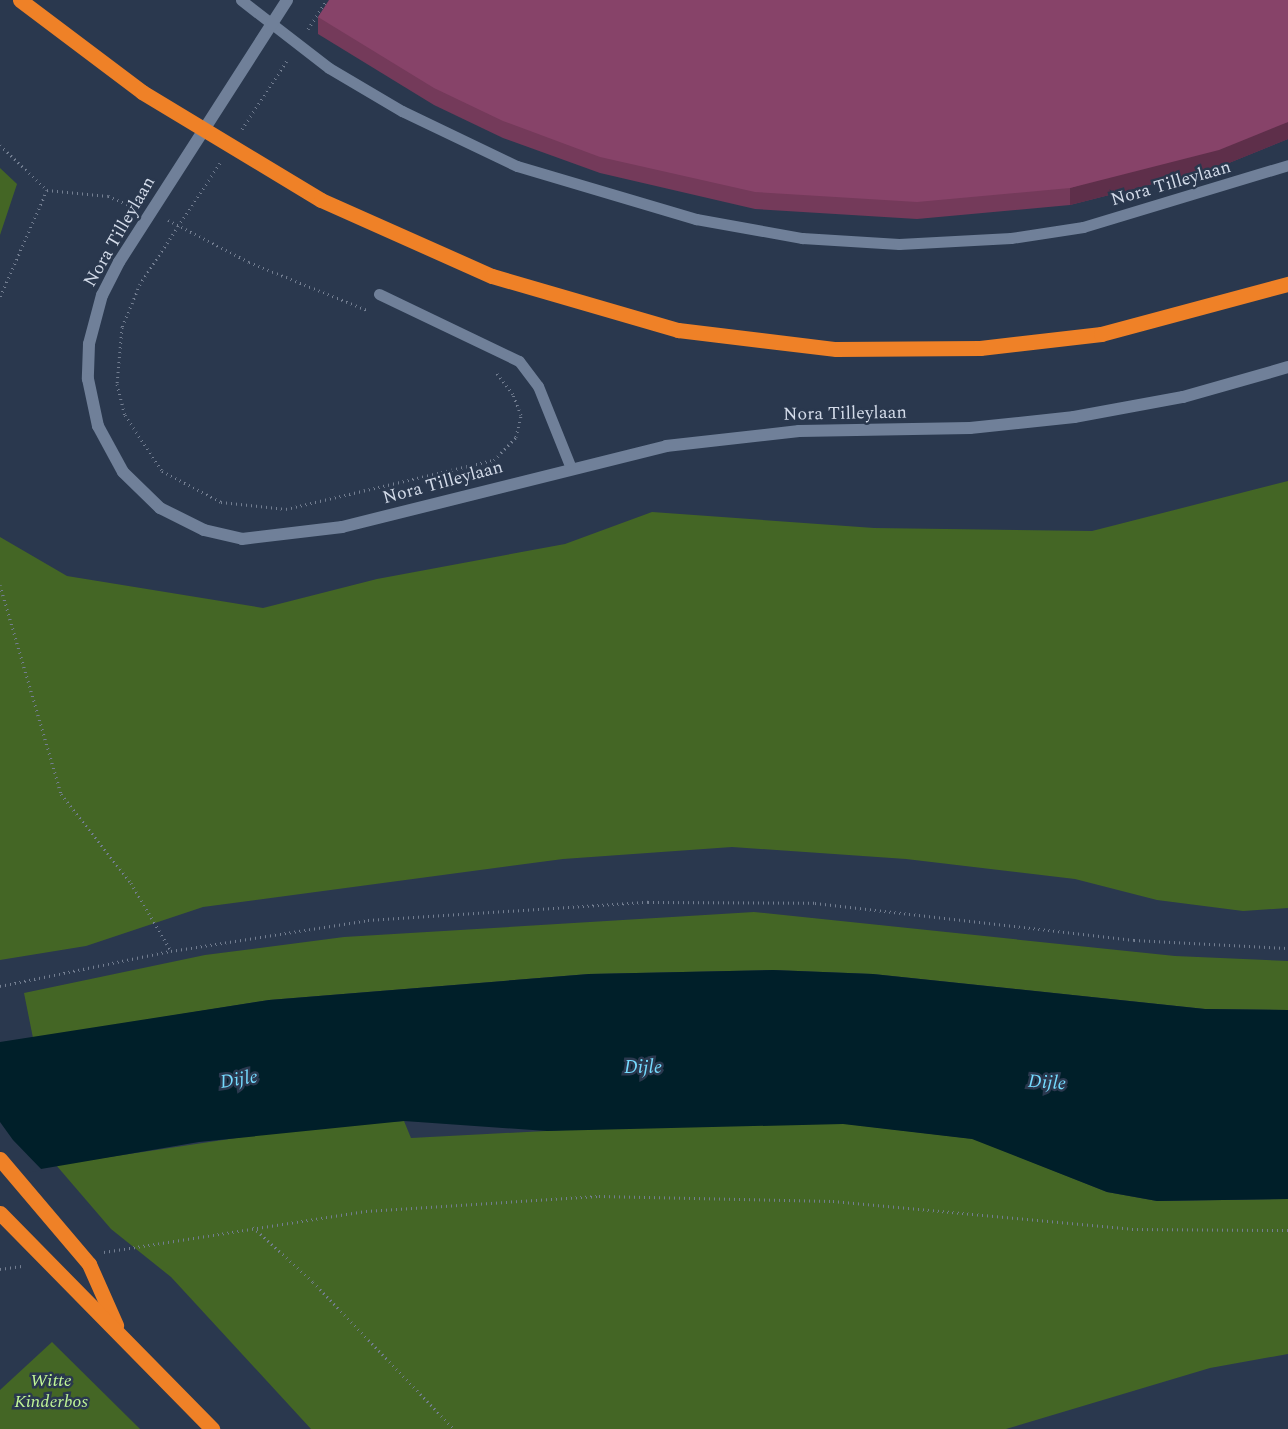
<!DOCTYPE html>
<style>
body{margin:0}
#map{position:relative;width:1288px;height:1429px;overflow:hidden;background:#2a384e;font-family:Spectral,serif}
div>[style]{position:absolute}
.green>*{inset:0;background:#446625}
.water>*{inset:0;background:#001f29}
.pier>*{inset:0;background:#2a384e}
.path>*{height:3px;margin-top:-1.5px;transform-origin:0;background:repeating-linear-gradient(90deg,#737e91 0 1px,transparent 0 5px)}
.lane>*{height:11px;margin:-5.5px;padding:0 5.5px;transform-origin:5.5px;border-radius:5.5px;background:#708099}
.street>*{height:12px;margin:-6px;padding:0 6px;transform-origin:6px;border-radius:6px;background:#708099}
.secondary>*{height:12px;margin:-6px;padding:0 6px;transform-origin:6px;border-radius:6px;background:#708099}
.highway>*{height:15px;margin:-7.5px;padding:0 7.5px;transform-origin:7.5px;border-radius:7.5px;background:#ef8127}
.wall>*{inset:0;background:#743a5a}
.shaded-wall>*{inset:0;background:#5e2f4a}
.building>*{inset:0;background:#874369}
span{translate:-50% -50%;white-space:nowrap;text-align:center;line-height:1.15;-webkit-text-stroke:5px #2a384e;paint-order:stroke}
.street-label{font-size:18px;color:#d3dbe9}
.park-label{font-size:18px;color:#c1f697;font-style:italic}
.water-label{font-size:19px;color:#75dafe;font-style:italic}
</style>
<div id="map">
<div class="green">
<i style="clip-path:polygon(0 168px,17px 184px,0 235px)"></i>
<i style="clip-path:polygon(1288px 481px,1288px 908px,1243px 911px,1157px 900px,1075px 879px,906px 859px,732px 847px,563px 859px,203px 907px,86px 946px,0 960px,0 537px,67px 576px,263px 608px,377px 579px,565px 544px,652px 512px,874px 528px,1092px 531px)"></i>
<i style="clip-path:polygon(754px 912px,1175px 956px,1288px 961px,1288px 1010px,1205px 1009px,873px 974px,773px 970px,589px 974px,269px 1000px,33px 1038px,24px 993px,205px 955px,344px 937px)"></i>
<i style="clip-path:polygon(404px 1121px,411px 1138px,640px 1126px,839px 1123px,974px 1139px,1107px 1192px,1157px 1201px,1288px 1199px,1288px 1354px,1210px 1368px,1006px 1429px,311px 1429px,171px 1277px,111px 1229px,56px 1165px,309px 1127px)"></i>
<i style="clip-path:polygon(52px 1342px,140px 1429px,0 1429px,0 1390px)"></i>
</div>
<div class="water">
<i style="clip-path:polygon(773px 970px,873px 974px,1205px 1009px,1288px 1010px,1288px 1199px,1157px 1201px,1107px 1192px,972px 1139px,843px 1124px,547px 1131px,404px 1121px,199px 1142px,0 1176px,0 1042px,269px 1000px,589px 974px)"></i>
</div>
<div class="pier">
<i style="clip-path:polygon(0 1122px,13px 1140px,42px 1170px,0 1178px)"></i>
</div>
<div class="path">
<i style="left:308px;top:29px;width:35px;rotate:-57deg"></i>
<i style="left:242px;top:129px;width:84px;rotate:-56.7deg"></i>
<i style="left:0;top:145px;width:65px;rotate:43.8deg"></i>
<i style="left:47px;top:190px;width:117px;rotate:113.7deg"></i>
<i style="left:220px;top:163px;width:145px;rotate:123.5deg"></i>
<i style="left:140px;top:284px;width:47px;rotate:112.7deg"></i>
<i style="left:122px;top:327px;width:57px;rotate:95deg"></i>
<i style="left:117px;top:384px;width:32px;rotate:76deg"></i>
<i style="left:125px;top:415px;width:67px;rotate:56.5deg"></i>
<i style="left:162px;top:471px;width:67px;rotate:27.7deg"></i>
<i style="left:221px;top:502px;width:65px;rotate:6.1deg"></i>
<i style="left:286px;top:509px;width:214px;rotate:-13.3deg"></i>
<i style="left:494px;top:460px;width:32px;rotate:-46deg"></i>
<i style="left:516px;top:437px;width:23px;rotate:-77deg"></i>
<i style="left:521px;top:415px;width:22px;rotate:-111deg"></i>
<i style="left:513px;top:394px;width:28px;rotate:-128deg"></i>
<i style="left:47px;top:190px;width:61px;rotate:5.6deg"></i>
<i style="left:108px;top:196px;width:26px;rotate:23deg"></i>
<i style="left:168px;top:220px;width:91px;rotate:27.4deg"></i>
<i style="left:249px;top:262px;width:127px;rotate:22.1deg"></i>
<i style="left:0;top:585px;width:218px;rotate:73.7deg"></i>
<i style="left:61px;top:794px;width:113px;rotate:51.8deg"></i>
<i style="left:131px;top:883px;width:79px;rotate:59.5deg"></i>
<i style="left:0;top:986px;width:175px;rotate:-11.6deg"></i>
<i style="left:171px;top:951px;width:199px;rotate:-8.9deg"></i>
<i style="left:368px;top:920px;width:281px;rotate:-3.7deg"></i>
<i style="left:648px;top:902px;width:167px;rotate:0.3deg"></i>
<i style="left:815px;top:903px;width:321px;rotate:6.6deg"></i>
<i style="left:1134px;top:940px;width:154px;rotate:3deg"></i>
<i style="left:253px;top:1227px;width:81px;rotate:42.5deg"></i>
<i style="left:313px;top:1282px;width:204px;rotate:46.2deg"></i>
<i style="left:104px;top:1252px;width:265px;rotate:-8.9deg"></i>
<i style="left:366px;top:1211px;width:233px;rotate:-3.7deg"></i>
<i style="left:599px;top:1196px;width:234px;rotate:1.2deg"></i>
<i style="left:833px;top:1201px;width:300px;rotate:5.3deg"></i>
<i style="left:1132px;top:1229px;width:156px;rotate:0.4deg"></i>
<i style="left:0;top:1269px;width:22px;rotate:-8deg"></i>
</div>
<div class="lane">
<i style="left:241px;top:0;width:111px;rotate:37.7deg"></i>
<i style="left:329px;top:68px;width:85px;rotate:30.5deg"></i>
<i style="left:402px;top:111px;width:127px;rotate:25.6deg"></i>
<i style="left:517px;top:166px;width:187px;rotate:16.5deg"></i>
<i style="left:696px;top:219px;width:108px;rotate:10.2deg"></i>
<i style="left:802px;top:238px;width:97px;rotate:3.5deg"></i>
<i style="left:899px;top:244px;width:112px;rotate:-3.1deg"></i>
<i style="left:1011px;top:238px;width:73px;rotate:-8.7deg"></i>
<i style="left:1083px;top:227px;width:214px;rotate:-16.8deg"></i>
<i style="left:379px;top:294px;width:155px;rotate:25.6deg"></i>
<i style="left:519px;top:361px;width:31px;rotate:53deg"></i>
<i style="left:538px;top:386px;width:88px;rotate:68.1deg"></i>
</div>
<div class="street">
<i style="left:119px;top:262px;width:311px;rotate:-57.3deg"></i>
</div>
<div class="secondary">
<i style="left:119px;top:262px;width:37px;rotate:117deg"></i>
<i style="left:102px;top:295px;width:51px;rotate:104.9deg"></i>
<i style="left:89px;top:344px;width:35px;rotate:92deg"></i>
<i style="left:88px;top:379px;width:48px;rotate:78deg"></i>
<i style="left:98px;top:426px;width:52px;rotate:61.5deg"></i>
<i style="left:123px;top:472px;width:52px;rotate:44.2deg"></i>
<i style="left:160px;top:508px;width:49px;rotate:26.6deg"></i>
<i style="left:204px;top:530px;width:39px;rotate:13deg"></i>
<i style="left:242px;top:539px;width:101px;rotate:-6.8deg"></i>
<i style="left:342px;top:527px;width:334px;rotate:-14deg"></i>
<i style="left:666px;top:446px;width:134px;rotate:-6.4deg"></i>
<i style="left:799px;top:431px;width:171px;rotate:-1deg"></i>
<i style="left:970px;top:428px;width:105px;rotate:-6deg"></i>
<i style="left:1074px;top:417px;width:111px;rotate:-10.4deg"></i>
<i style="left:1183px;top:397px;width:109px;rotate:-15.9deg"></i>
</div>
<div class="highway">
<i style="left:20px;top:0;width:153px;rotate:37deg"></i>
<i style="left:142px;top:92px;width:209px;rotate:31.1deg"></i>
<i style="left:321px;top:200px;width:187px;rotate:24deg"></i>
<i style="left:492px;top:276px;width:194px;rotate:16.2deg"></i>
<i style="left:678px;top:330px;width:159px;rotate:6.9deg"></i>
<i style="left:836px;top:349px;width:144px;rotate:-0.4deg"></i>
<i style="left:980px;top:348px;width:122px;rotate:-6.6deg"></i>
<i style="left:1101px;top:334px;width:194px;rotate:-15deg"></i>
<i style="left:0;top:1159px;width:138px;rotate:49.7deg"></i>
<i style="left:89px;top:1264px;width:67px;rotate:66.1deg"></i>
<i style="left:0;top:1213px;width:303px;rotate:45.5deg"></i>
</div>
<div class="wall">
<i style="clip-path:polygon(1288px 0,1288px 139px,1219px 167px,1070px 205px,917px 219px,755px 209px,600px 173px,503px 138px,434px 105px,318px 34px,318px 17px)"></i>
</div>
<div class="shaded-wall">
<i style="clip-path:polygon(1288px 122px,1288px 139px,1219px 167px,1070px 205px,1070px 188px)"></i>
</div>
<div class="building">
<i style="clip-path:polygon(329px 0,1288px 0,1288px 122px,1219px 150px,1070px 188px,917px 202px,755px 192px,600px 157px,503px 121px,434px 88px,318px 17px)"></i>
</div>
<div class="street-label">
<span style="left:1171px;top:184px;rotate:-16deg">Nora Tilleylaan</span>
<span style="left:120px;top:232px;rotate:-60deg">Nora Tilleylaan</span>
<span style="left:845px;top:414px;rotate:-1deg">Nora Tilleylaan</span>
<span style="left:443px;top:483px;rotate:-15deg">Nora Tilleylaan</span>
</div>
<div class="park-label">
<span style="left:51px;top:1392px">Witte<br>Kinderbos</span>
</div>
<div class="water-label">
<span style="left:643px;top:1068px">Dijle</span>
<span style="left:239px;top:1080px;rotate:-9deg">Dijle</span>
<span style="left:1047px;top:1083px;rotate:4deg">Dijle</span>
</div>
</div>
